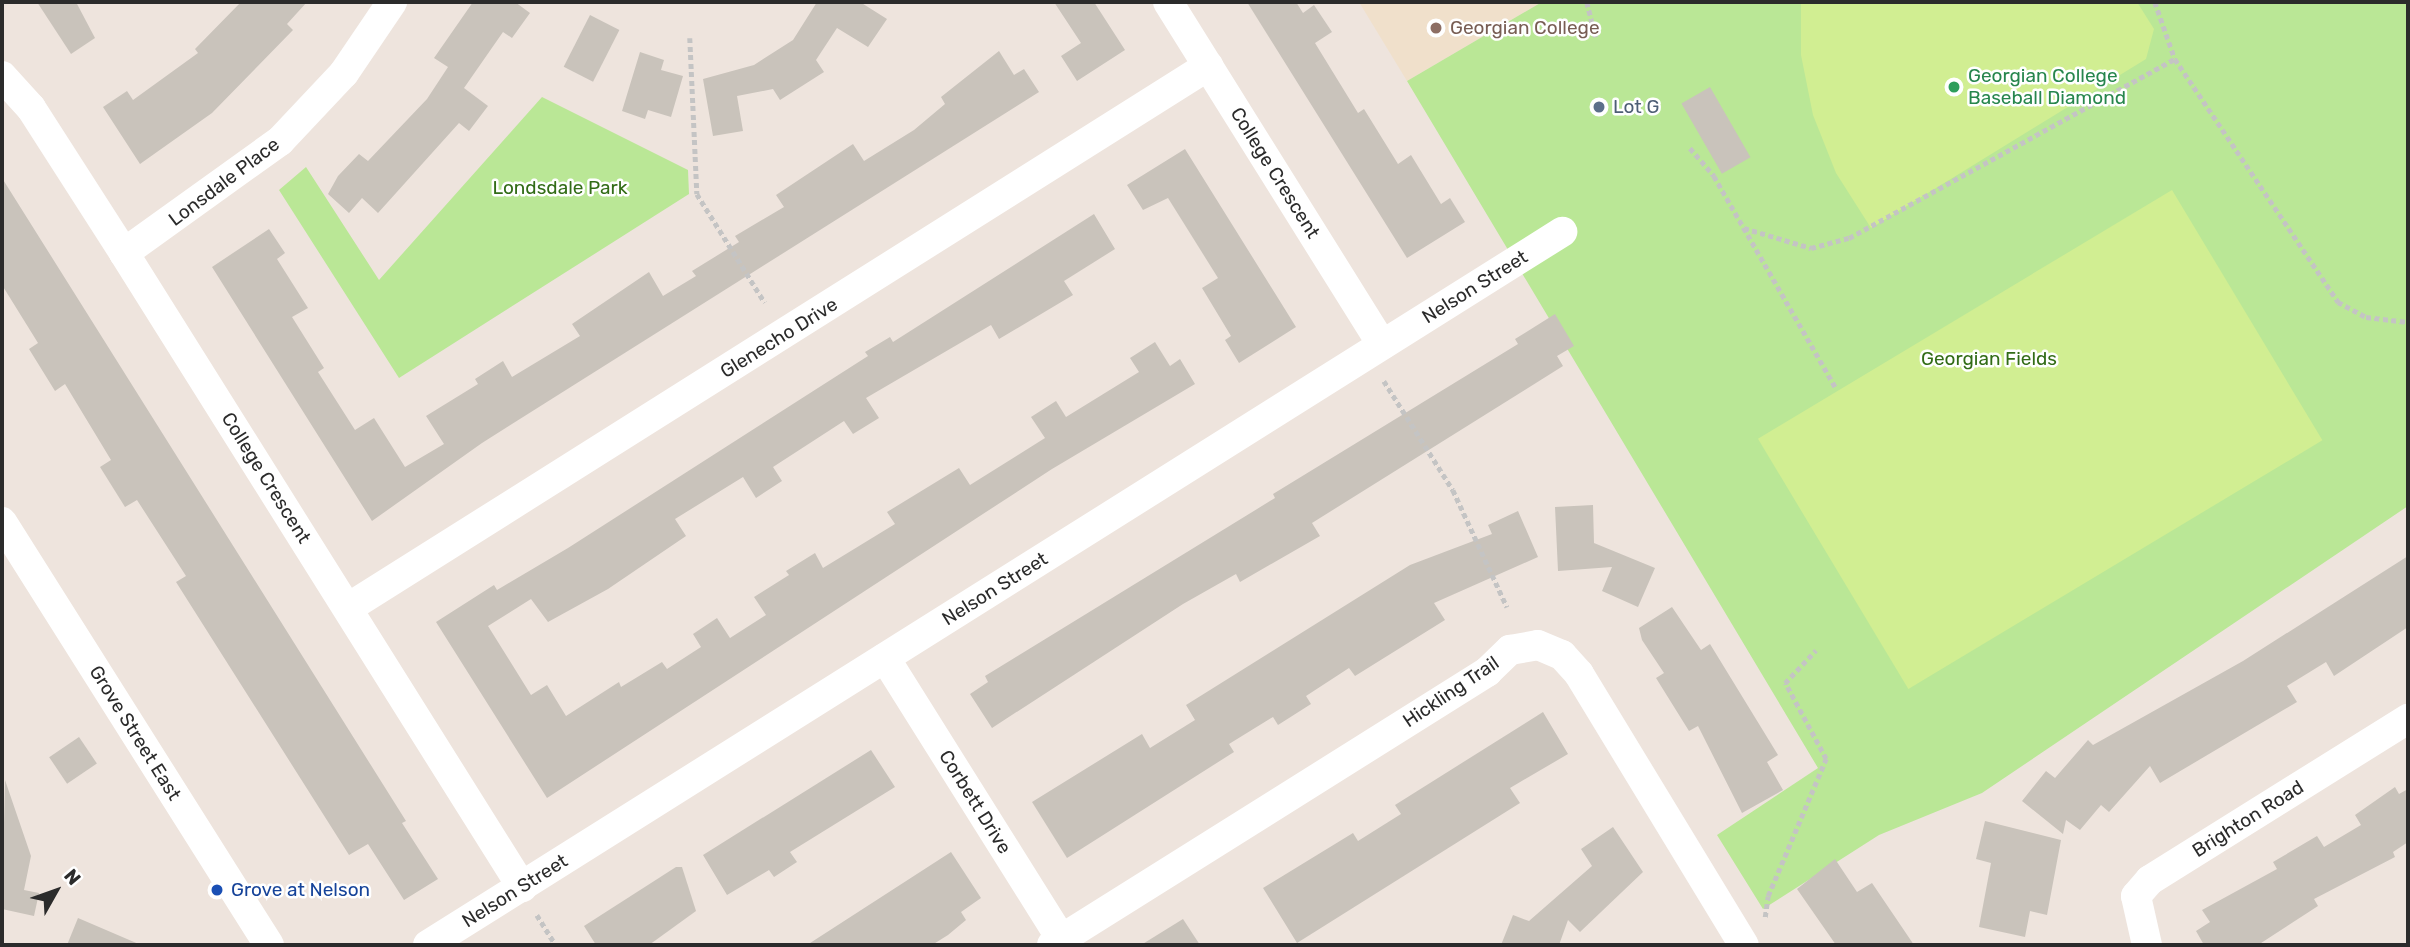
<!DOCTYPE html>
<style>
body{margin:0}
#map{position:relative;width:2410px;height:947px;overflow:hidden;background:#eee4dd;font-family:Rubik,sans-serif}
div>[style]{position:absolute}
.education>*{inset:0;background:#f0e0cb}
.green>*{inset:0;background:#bae796}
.pitch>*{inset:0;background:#d1ee92;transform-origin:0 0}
.building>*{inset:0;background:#c9c3bb;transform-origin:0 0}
.path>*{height:4.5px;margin-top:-2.25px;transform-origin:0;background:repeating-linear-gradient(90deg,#c4c4c4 0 5px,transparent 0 8.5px)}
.minor>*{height:30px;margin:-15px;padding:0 15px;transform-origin:15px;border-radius:15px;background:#fff}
.dots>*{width:19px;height:19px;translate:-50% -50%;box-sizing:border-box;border:4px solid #fff;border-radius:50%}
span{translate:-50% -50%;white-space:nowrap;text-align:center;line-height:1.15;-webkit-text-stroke:5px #fff;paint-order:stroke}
.education-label{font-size:19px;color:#785e54}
.left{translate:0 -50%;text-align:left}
.leisure-label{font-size:19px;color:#27864d}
.service-label{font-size:19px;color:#4e5e75}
.street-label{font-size:19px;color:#2b2b2b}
.park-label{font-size:19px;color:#326c17}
.transit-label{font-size:19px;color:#164399}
.frame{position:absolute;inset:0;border:4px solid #2b2b2b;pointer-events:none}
.north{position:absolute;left:21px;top:856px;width:70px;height:70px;-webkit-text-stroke:5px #fff;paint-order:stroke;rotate:50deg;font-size:19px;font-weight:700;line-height:28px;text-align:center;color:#2b2b2b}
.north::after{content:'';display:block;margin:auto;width:24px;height:32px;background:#2b2b2b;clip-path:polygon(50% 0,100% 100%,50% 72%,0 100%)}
</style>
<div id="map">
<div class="education">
<i style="clip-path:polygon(1359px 2px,1542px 2px,1407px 81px)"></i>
</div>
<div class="green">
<i style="clip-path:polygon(1542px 2px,2408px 2px,2408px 506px,1982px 793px,1879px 835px,1763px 909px,1717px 835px,1818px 768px,1407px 81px)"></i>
<i style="clip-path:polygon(542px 97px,688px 170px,689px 194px,399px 378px,279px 190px,306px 167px,379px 280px)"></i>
</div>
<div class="pitch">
<i style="clip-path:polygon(1801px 2px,2137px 2px,2154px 29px,2146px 59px,1871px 228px,1836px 173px,1813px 115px,1801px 55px)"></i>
<i style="left:2172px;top:190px;width:292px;height:483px;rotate:59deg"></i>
</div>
<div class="building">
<i style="clip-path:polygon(37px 2px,76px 2px,95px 38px,71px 54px)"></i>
<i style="clip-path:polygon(241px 2px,307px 2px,287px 24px,293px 30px,212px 113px,140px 164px,103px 107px,127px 91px,133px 100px,198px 53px,195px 49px)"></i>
<i style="clip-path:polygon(473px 2px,515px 2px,530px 13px,512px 38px,503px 32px,464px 88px,488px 106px,469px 131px,459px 123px,378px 213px,362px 198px,349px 213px,328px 194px,338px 176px,359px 154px,368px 161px,427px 99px,448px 67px,434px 58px)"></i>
<i style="clip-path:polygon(817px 2px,860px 2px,887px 19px,868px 47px,837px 28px,816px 60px,824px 72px,780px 100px,773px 89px,737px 96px,743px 131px,713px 136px,703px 79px,754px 65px,793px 40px)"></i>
<i style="clip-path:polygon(1054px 2px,1094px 2px,1125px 50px,1077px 81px,1061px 56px,1081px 43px)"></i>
<i style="clip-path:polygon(1247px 2px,1296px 2px,1303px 13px,1314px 5px,1332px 32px,1315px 43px,1358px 113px,1364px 109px,1398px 164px,1411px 155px,1441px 204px,1450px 198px,1465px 222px,1407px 258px)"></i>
<i style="left:590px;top:15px;width:33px;height:58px;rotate:27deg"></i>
<i style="clip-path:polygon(999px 51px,1014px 75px,1024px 69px,1039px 92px,482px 443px,372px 521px,212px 267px,269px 229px,285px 253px,277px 259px,308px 308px,292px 317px,324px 368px,318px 372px,355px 430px,374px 418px,405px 467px,444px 444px,426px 416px,478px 384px,475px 379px,503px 361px,512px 377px,580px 336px,572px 324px,649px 272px,663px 296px,696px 276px,692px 271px,739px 242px,735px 236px,784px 207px,776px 195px,853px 144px,864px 161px,914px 130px,945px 104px,941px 97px)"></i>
<i style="clip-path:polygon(640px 52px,664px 60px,661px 70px,683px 76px,671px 117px,648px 110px,645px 119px,622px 111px)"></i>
<i style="left:1710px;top:87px;width:81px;height:33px;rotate:60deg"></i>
<i style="clip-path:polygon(1185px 149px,1296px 327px,1239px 363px,1225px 340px,1231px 336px,1202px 288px,1218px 278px,1168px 198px,1143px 210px,1127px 185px)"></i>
<i style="clip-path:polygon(2px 178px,406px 821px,402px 823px,438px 879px,404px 900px,368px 844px,349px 855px,176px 582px,186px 576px,137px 500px,125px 507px,100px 467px,111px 460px,65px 384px,55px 391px,29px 349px,38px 343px,2px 285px)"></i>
<i style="clip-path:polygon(1094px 214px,1115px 249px,1064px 281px,1073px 295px,999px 339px,991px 325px,866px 398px,879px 418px,853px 434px,844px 421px,773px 467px,782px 481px,756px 498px,743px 477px,675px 519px,686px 536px,608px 589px,548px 622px,531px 599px,488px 626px,531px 695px,547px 685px,566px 716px,619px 682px,621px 687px,662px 662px,667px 669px,701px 647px,693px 634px,717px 618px,730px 638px,766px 615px,754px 597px,789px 575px,786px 571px,815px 553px,823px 568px,895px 524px,887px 512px,959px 468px,970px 485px,1045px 438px,1031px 417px,1056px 401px,1066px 417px,1139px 372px,1130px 358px,1155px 342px,1170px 366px,1180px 359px,1195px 384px,1052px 469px,547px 798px,436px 622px,494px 585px,497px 590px,568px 548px,868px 356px,865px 352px,890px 337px,893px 342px)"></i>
<i style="clip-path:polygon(1555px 314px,1574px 346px,1557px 356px,1563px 366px,1312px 523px,1320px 536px,1240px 582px,1236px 574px,1183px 604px,992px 728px,970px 694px,988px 682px,985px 676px,1275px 498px,1273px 494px,1518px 344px,1515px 339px)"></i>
<i style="clip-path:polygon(1593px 505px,1594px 543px,1655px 568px,1638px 607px,1602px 591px,1612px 567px,1558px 571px,1555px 507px)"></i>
<i style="clip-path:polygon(1518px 511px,1538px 557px,1434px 603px,1445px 620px,1355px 676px,1349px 668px,1306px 696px,1311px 704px,1278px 725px,1273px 717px,1229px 744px,1234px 752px,1067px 858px,1032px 802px,1142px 734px,1150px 748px,1195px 720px,1186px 705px,1410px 565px,1492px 534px,1488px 525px)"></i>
<i style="clip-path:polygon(2408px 556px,2408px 627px,2334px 676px,2326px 662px,2287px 686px,2297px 702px,2160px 783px,2150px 766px,2109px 812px,2101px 805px,2080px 830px,2066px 820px,2063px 834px,2022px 801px,2046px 771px,2055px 778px,2088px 740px,2093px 745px,2243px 661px)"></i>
<i style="clip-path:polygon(1672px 607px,1701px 650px,1710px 644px,1778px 755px,1767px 762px,1783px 790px,1742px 813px,1698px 726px,1689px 731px,1656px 678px,1664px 673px,1642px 640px,1639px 628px)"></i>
<i style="clip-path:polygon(1543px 712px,1568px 754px,1510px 788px,1520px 803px,1297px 943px,1263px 888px,1353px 833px,1358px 841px,1401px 814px,1395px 805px)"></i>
<i style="left:79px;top:737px;width:32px;height:36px;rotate:56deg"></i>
<i style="clip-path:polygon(871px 750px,895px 787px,790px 852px,797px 862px,774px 877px,769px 870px,727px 895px,703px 855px)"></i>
<i style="clip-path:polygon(5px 780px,31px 856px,24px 890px,39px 893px,34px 916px,2px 909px)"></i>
<i style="clip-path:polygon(2395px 787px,2399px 794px,2408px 789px,2408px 842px,2393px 852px,2395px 857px,2314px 899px,2318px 906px,2258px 945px,2204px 945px,2196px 931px,2210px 922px,2202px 910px,2277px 869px,2273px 862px,2317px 836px,2324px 847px,2361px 825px,2355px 815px)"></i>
<i style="clip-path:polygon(1985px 821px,2061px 840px,2047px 915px,2030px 911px,2025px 937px,1979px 927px,1991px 863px,1976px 859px)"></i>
<i style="clip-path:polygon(1613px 827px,1643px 872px,1580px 932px,1568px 920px,1559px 945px,1501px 945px,1513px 915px,1529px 921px,1592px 866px,1581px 849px)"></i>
<i style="clip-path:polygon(951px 852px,981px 898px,961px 912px,966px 920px,948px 935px,932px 945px,807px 945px)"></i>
<i style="clip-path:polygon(1835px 859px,1857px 892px,1872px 883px,1914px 945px,1836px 945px,1797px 889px)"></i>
<i style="clip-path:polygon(676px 867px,682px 867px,696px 911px,649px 945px,596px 945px,584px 926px)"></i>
<i style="clip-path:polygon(78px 918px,141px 945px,67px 945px)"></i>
<i style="clip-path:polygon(1183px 919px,1200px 945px,1141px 945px)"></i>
</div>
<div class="path">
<i style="left:1587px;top:2px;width:36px;rotate:76deg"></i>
<i style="left:2155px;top:2px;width:60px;rotate:70.7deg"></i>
<i style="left:2175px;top:59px;width:293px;rotate:56.1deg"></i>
<i style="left:2338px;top:302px;width:32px;rotate:28deg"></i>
<i style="left:2366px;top:317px;width:42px;rotate:6.8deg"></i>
<i style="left:690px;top:38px;width:156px;rotate:87.4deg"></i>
<i style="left:697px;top:194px;width:128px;rotate:58deg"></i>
<i style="left:1690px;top:148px;width:37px;rotate:49deg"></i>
<i style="left:1714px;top:176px;width:245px;rotate:60.1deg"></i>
<i style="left:1744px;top:228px;width:70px;rotate:16.6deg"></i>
<i style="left:1811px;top:248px;width:39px;rotate:-15deg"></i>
<i style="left:1849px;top:238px;width:372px;rotate:-28.8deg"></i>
<i style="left:1384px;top:381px;width:129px;rotate:57.7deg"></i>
<i style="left:1453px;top:490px;width:129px;rotate:65.2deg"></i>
<i style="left:537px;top:915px;width:36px;rotate:58deg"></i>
<i style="left:1765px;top:917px;width:21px;rotate:-82deg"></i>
<i style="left:1768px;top:896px;width:149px;rotate:-67.1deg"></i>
<i style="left:1826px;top:759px;width:86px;rotate:-118.3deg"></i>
<i style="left:1785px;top:683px;width:45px;rotate:-46.8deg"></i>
</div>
<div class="minor">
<i style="left:1168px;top:2px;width:404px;rotate:58deg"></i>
<i style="left:2px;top:76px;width:43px;rotate:47.8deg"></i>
<i style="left:31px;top:108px;width:172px;rotate:57.3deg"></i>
<i style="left:124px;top:253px;width:749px;rotate:57.88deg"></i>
<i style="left:124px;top:253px;width:192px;rotate:-35.7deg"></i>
<i style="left:280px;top:141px;width:93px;rotate:-46.7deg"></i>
<i style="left:344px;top:73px;width:86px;rotate:-55.9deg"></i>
<i style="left:2px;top:522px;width:500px;rotate:57.74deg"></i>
<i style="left:348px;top:608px;width:1017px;rotate:-32.22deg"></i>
<i style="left:885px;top:658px;width:339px;rotate:57.9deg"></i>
<i style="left:428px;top:945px;width:1340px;rotate:-32.16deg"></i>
<i style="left:1052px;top:945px;width:514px;rotate:-32.11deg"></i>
<i style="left:1487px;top:672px;width:32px;rotate:-44deg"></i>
<i style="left:1510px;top:650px;width:28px;rotate:-10deg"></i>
<i style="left:1538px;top:645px;width:26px;rotate:23deg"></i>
<i style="left:1562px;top:655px;width:25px;rotate:48deg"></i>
<i style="left:1579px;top:674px;width:317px;rotate:58.7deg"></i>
<i style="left:2147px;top:945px;width:50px;rotate:-102.7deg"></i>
<i style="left:2136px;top:896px;width:21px;rotate:-49deg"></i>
<i style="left:2150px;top:880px;width:304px;rotate:-32deg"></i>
</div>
<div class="dots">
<i style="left:1436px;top:28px;background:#8d6e63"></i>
<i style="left:1954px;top:87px;background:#2e9e5b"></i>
<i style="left:1599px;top:107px;background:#5c6f8a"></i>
<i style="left:217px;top:890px;background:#1a4fb4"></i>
</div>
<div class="education-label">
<span class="left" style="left:1450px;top:28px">Georgian College</span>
</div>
<div class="leisure-label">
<span class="left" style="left:1968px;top:87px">Georgian College<br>Baseball Diamond</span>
</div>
<div class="service-label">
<span class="left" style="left:1613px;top:107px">Lot G</span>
</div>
<div class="street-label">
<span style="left:1275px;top:173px;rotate:58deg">College Crescent</span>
<span style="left:224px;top:182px;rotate:-37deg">Lonsdale Place</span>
<span style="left:1475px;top:287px;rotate:-32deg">Nelson Street</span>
<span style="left:779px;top:338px;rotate:-32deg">Glenecho Drive</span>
<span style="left:266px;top:478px;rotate:58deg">College Crescent</span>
<span style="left:995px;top:589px;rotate:-32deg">Nelson Street</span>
<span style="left:1451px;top:692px;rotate:-34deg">Hickling Trail</span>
<span style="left:135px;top:733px;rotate:58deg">Grove Street East</span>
<span style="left:975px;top:802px;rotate:58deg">Corbett Drive</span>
<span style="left:2248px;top:819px;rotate:-32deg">Brighton Road</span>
<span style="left:515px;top:891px;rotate:-32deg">Nelson Street</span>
</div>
<div class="park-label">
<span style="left:560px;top:188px">Londsdale Park</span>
<span style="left:1989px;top:359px">Georgian Fields</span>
</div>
<div class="transit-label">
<span class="left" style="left:231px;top:890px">Grove at Nelson</span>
</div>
<div class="frame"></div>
<div class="north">N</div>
</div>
